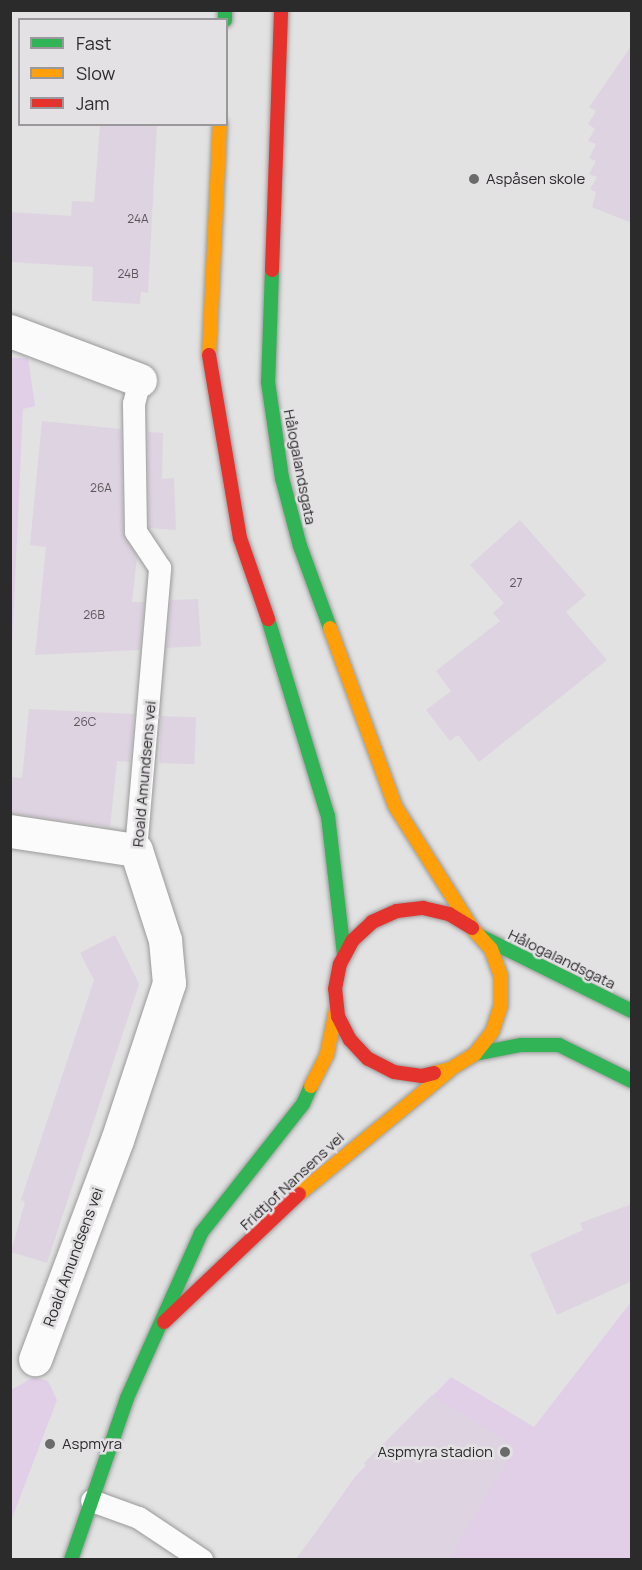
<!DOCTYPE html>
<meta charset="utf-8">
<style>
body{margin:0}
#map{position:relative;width:642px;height:1570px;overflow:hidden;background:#e2e2e2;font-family:Manrope,sans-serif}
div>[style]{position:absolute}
.green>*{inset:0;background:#e1cfe8}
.building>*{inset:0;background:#ded3e1;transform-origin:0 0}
.roads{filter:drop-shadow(0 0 2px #9a9a9a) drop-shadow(0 0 2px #9a9a9a)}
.lane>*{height:22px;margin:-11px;padding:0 11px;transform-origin:11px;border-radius:11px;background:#fbfbfb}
.street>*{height:33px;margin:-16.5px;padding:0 16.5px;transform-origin:16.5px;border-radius:16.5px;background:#fbfbfb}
.fast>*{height:14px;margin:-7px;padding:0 7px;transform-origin:7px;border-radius:7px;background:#30b455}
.slow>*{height:14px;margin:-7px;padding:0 7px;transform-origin:7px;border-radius:7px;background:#ff9f0a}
.jam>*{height:14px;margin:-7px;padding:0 7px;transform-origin:7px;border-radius:7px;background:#e5322d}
.dots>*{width:16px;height:16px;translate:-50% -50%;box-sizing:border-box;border:3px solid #e3e1e3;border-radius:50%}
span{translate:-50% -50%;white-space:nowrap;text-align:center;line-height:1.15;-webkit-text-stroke:5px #e3e1e3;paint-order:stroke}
.number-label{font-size:12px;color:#585559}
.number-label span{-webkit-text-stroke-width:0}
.poi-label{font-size:15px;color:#2c2b2c}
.left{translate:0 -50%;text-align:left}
.right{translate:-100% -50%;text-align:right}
.street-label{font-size:15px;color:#2c2b2c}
.frame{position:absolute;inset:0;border:12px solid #2c2b2c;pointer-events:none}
.legend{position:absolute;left:18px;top:18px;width:210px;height:108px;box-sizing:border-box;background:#e3e1e3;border:2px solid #9a989a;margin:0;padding:8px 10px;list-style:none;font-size:18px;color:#2c2b2c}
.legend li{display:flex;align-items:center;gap:12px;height:30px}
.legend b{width:30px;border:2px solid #9a989a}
</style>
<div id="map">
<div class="green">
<i style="clip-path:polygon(11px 358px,28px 358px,35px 406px,23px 409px,11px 668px)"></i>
<i style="clip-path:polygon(631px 1302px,631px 1559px,296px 1560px,355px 1477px,451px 1377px,534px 1427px)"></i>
<i style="clip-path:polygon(34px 1377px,48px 1381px,57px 1400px,11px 1521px,11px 1390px)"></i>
</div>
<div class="building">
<i style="clip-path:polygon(632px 45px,632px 223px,592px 207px,596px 192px,590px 189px,597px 177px,589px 174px,596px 161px,589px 158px,596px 144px,588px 141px,595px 129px,588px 124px,596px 111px,589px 107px)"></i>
<i style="clip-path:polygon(100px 124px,157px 124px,148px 293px,141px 292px,140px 304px,92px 301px,93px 267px,10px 262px,10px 212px,71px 216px,72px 201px,94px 202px)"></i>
<i style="clip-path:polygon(42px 421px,121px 429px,123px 532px,137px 557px,132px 602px,144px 602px,140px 650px,35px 655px,46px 547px,30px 545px)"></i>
<i style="clip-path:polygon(148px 432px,163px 433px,162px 479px,174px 478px,176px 530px,149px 528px)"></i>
<i style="clip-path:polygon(520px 520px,586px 595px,566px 612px,607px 660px,479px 762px,458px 735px,450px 741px,426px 710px,451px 691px,436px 671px,500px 621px,493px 613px,504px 603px,470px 565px)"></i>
<i style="clip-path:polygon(198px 599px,201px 646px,167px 648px,171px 600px)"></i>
<i style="clip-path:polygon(29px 709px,134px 714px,130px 762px,117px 761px,110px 827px,10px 813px,10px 777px,22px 778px)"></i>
<i style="left:161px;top:716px;width:35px;height:47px;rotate:2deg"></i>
<i style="clip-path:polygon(115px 935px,139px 984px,47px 1263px,11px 1252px,25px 1202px,21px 1200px,94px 980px,80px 953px)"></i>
<i style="clip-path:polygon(632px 1204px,632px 1281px,557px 1315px,530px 1254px,583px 1230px,580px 1223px)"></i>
<i style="clip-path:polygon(432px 1395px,516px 1447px,448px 1560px,295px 1560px,366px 1466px,364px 1463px)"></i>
</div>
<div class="roads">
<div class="lane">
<i style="left:136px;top:850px;width:283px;rotate:-85.1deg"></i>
<i style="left:160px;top:568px;width:43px;rotate:-123.7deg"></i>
<i style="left:136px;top:532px;width:128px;rotate:-90.9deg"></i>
<i style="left:134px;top:404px;width:25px;rotate:-76deg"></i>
<i style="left:92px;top:1501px;width:50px;rotate:19.9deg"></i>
<i style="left:139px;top:1518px;width:76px;rotate:33.7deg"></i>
</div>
<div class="street">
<i style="left:10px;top:331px;width:139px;rotate:20.7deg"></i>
<i style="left:10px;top:831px;width:127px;rotate:8.6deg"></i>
<i style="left:136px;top:850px;width:95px;rotate:72.1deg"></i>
<i style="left:165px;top:940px;width:43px;rotate:84.7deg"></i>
<i style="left:169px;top:983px;width:165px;rotate:108.3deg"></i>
<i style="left:117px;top:1140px;width:234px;rotate:110.5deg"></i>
</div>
<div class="fast">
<i style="left:225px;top:10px;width:10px;rotate:90deg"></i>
<i style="left:272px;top:270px;width:112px;rotate:92deg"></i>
<i style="left:268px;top:382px;width:97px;rotate:81.7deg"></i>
<i style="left:282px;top:478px;width:70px;rotate:75.2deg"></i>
<i style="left:300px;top:546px;width:87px;rotate:69.9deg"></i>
<i style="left:268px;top:619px;width:206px;rotate:73.1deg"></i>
<i style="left:328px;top:816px;width:140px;rotate:83.4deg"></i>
<i style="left:480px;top:936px;width:169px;rotate:26.3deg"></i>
<i style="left:475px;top:1054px;width:47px;rotate:-11.1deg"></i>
<i style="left:521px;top:1045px;width:38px"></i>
<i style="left:559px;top:1045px;width:81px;rotate:26.3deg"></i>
<i style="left:71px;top:1560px;width:171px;rotate:-70.9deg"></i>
<i style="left:127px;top:1398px;width:181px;rotate:-65.8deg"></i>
<i style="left:201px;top:1233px;width:164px;rotate:-51.7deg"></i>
<i style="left:303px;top:1104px;width:20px;rotate:-66deg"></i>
</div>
<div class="slow">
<i style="left:209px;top:355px;width:231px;rotate:-87.3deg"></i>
<i style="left:330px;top:628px;width:189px;rotate:69.9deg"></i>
<i style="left:395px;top:806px;width:144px;rotate:57.7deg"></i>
<i style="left:472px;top:928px;width:28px;rotate:48deg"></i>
<i style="left:491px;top:949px;width:29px;rotate:70deg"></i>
<i style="left:501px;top:976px;width:29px;rotate:90deg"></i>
<i style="left:501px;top:1005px;width:28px;rotate:108deg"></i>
<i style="left:492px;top:1032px;width:28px;rotate:128deg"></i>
<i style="left:475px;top:1054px;width:29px;rotate:149deg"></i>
<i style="left:450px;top:1069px;width:16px;rotate:166deg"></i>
<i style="left:311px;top:1086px;width:36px;rotate:-63deg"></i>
<i style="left:327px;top:1054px;width:50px;rotate:-78.5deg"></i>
<i style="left:299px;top:1194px;width:194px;rotate:-39.4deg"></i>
</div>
<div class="jam">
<i style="left:272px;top:270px;width:260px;rotate:-88deg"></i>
<i style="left:209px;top:355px;width:186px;rotate:80.4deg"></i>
<i style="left:240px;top:538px;width:86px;rotate:70.9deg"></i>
<i style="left:434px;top:1073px;width:12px;rotate:166deg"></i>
<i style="left:422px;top:1076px;width:28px;rotate:-172deg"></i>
<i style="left:394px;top:1072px;width:29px;rotate:-153deg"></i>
<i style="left:368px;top:1059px;width:26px;rotate:-133deg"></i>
<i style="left:350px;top:1040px;width:27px;rotate:-117deg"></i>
<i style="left:338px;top:1016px;width:27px;rotate:-96deg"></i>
<i style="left:335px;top:989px;width:25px;rotate:-79deg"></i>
<i style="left:340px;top:964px;width:27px;rotate:-62deg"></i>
<i style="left:353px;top:940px;width:26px;rotate:-43deg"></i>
<i style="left:372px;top:922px;width:27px;rotate:-24deg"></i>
<i style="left:397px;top:911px;width:26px;rotate:-7deg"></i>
<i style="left:423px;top:908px;width:27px;rotate:13deg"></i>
<i style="left:449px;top:914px;width:27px;rotate:31deg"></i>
<i style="left:164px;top:1322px;width:186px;rotate:-43.5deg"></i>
</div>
</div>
<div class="dots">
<i style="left:474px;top:179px;background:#6c6b6c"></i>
<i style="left:50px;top:1444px;background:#6c6b6c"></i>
<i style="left:505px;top:1452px;background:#6c6b6c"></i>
</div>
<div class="number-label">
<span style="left:138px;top:219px">24A</span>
<span style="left:128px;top:274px">24B</span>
<span style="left:101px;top:488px">26A</span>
<span style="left:516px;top:583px">27</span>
<span style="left:94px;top:615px">26B</span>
<span style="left:85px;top:722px">26C</span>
</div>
<div class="poi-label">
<span class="left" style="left:486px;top:179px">Aspåsen skole</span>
<span class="left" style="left:62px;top:1444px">Aspmyra</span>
<span class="right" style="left:493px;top:1452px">Aspmyra stadion</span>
</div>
<div class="street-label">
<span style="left:300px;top:467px;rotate:79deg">Hålogalandsgata</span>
<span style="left:144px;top:774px;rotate:-85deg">Roald Amundsens vei</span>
<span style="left:562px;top:959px;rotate:26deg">Hålogalandsgata</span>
<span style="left:292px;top:1181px;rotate:-43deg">Fridtjof Nansens vei</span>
<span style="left:73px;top:1257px;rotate:-70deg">Roald Amundsens vei</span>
</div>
<div class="frame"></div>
<ul class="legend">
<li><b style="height:8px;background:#30b455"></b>Fast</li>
<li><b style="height:8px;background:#ff9f0a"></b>Slow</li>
<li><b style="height:8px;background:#e5322d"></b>Jam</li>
</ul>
</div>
